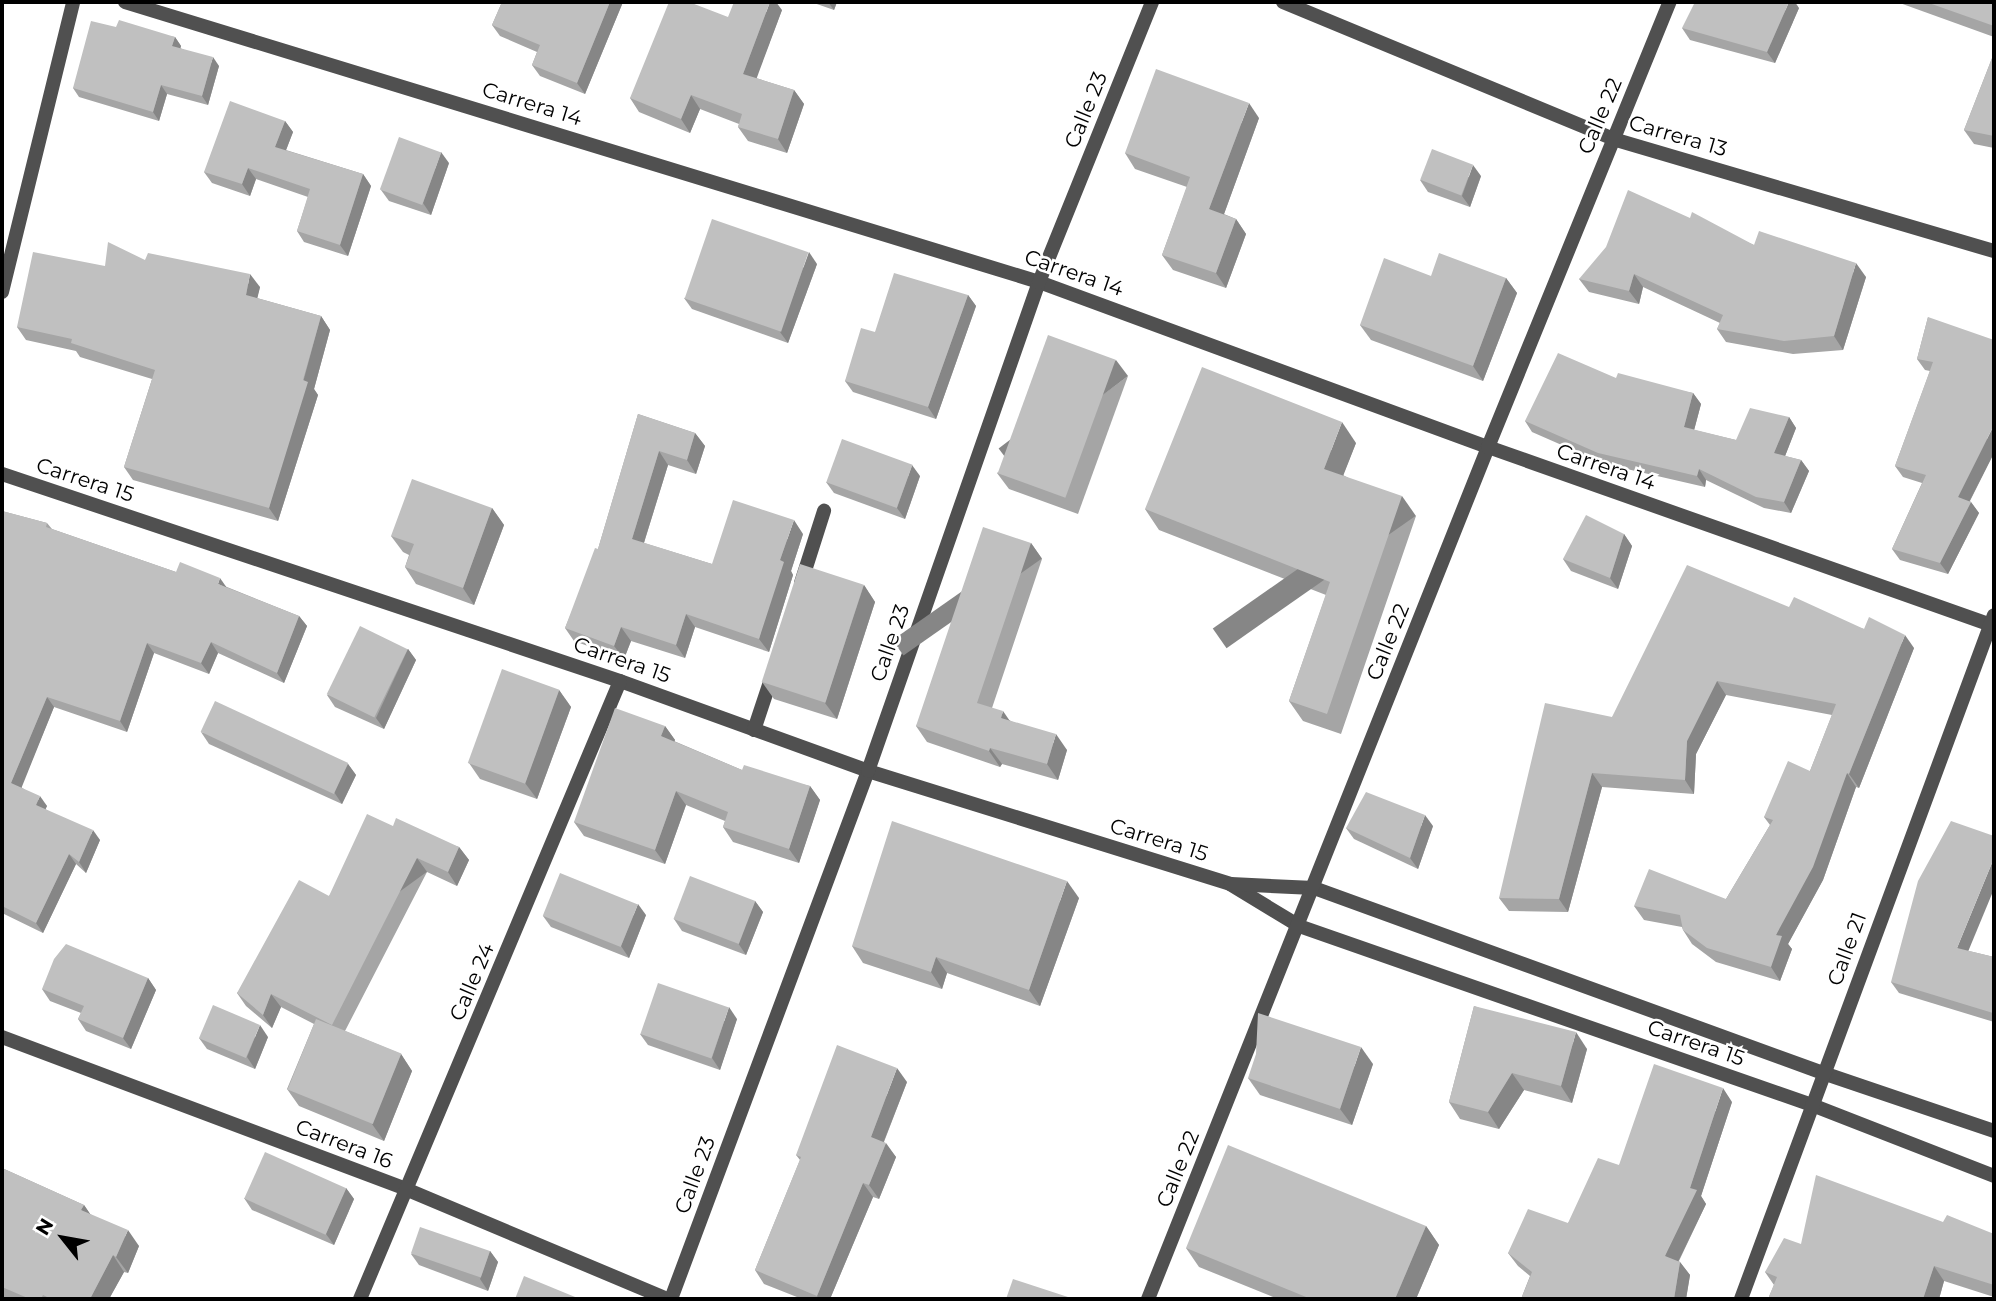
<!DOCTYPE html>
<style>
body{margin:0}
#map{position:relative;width:1996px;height:1301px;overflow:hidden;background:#fff;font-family:Montserrat,sans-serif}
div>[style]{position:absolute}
.street>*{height:14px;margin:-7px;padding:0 7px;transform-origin:7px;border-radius:7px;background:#505050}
.wall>*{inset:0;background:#a5a5a5}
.shaded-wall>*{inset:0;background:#868686;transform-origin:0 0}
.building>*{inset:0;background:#c0c0c0;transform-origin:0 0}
span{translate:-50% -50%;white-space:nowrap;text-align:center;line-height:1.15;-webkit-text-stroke:5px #fff;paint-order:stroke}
.street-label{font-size:21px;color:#000}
.frame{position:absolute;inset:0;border:4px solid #000;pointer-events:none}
.north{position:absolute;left:28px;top:1203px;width:70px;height:70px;-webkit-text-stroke:5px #fff;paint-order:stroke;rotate:301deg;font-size:19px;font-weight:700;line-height:28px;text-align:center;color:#000}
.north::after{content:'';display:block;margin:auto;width:24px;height:32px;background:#000;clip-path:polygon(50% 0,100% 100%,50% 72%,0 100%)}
</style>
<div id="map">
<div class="street">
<i style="left:125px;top:2px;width:956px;rotate:17.03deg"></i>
<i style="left:1039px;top:282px;width:478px;rotate:20.2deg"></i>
<i style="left:1488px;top:447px;width:537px;rotate:19.48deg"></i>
<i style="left:1283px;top:2px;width:357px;rotate:22.5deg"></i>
<i style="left:1613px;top:139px;width:397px;rotate:16.4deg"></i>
<i style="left:2px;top:292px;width:299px;rotate:-76.2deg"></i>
<i style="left:2px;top:474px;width:652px;rotate:18.52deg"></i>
<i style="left:620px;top:681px;width:264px;rotate:19.9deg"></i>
<i style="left:868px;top:771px;width:379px;rotate:17.3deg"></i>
<i style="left:1230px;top:884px;width:81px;rotate:31.3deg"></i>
<i style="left:1299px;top:926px;width:543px;rotate:19.24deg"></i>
<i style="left:1812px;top:1105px;width:195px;rotate:21.3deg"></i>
<i style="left:801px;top:583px;width:76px;rotate:-72.3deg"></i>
<i style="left:754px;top:730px;width:60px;rotate:-71.6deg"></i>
<i style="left:1231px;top:884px;width:83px;rotate:2.8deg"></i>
<i style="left:1314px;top:888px;width:542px;rotate:19.97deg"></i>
<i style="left:1823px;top:1073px;width:181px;rotate:18.7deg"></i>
<i style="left:2px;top:1037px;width:434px;rotate:20.6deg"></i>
<i style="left:408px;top:1190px;width:281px;rotate:22.8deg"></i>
<i style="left:360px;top:1299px;width:670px;rotate:-67.18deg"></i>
<i style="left:671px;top:1299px;width:564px;rotate:-69.54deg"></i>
<i style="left:868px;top:771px;width:518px;rotate:-70.73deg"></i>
<i style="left:1039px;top:282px;width:302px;rotate:-68deg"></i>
<i style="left:1148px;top:1299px;width:917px;rotate:-68.24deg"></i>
<i style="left:1488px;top:447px;width:481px;rotate:-67.8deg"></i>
<i style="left:1741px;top:1299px;width:729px;rotate:-69.7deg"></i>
</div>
<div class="wall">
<i style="clip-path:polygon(502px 2px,623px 2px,585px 94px,540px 76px,532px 65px,537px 52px,500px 36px,492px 25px)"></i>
<i style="clip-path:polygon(811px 2px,837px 2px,834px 10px)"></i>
<i style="clip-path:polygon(1897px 2px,1994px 2px,1994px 37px)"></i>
<i style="clip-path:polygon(1799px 8px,1775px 63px,1690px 40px,1682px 28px)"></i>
<i style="clip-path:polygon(782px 10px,756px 78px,794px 90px,804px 104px,787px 153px,748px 141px,738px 127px,739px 124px,700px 109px,690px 133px,639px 112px,630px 98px,728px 17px)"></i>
<i style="clip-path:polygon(116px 27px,175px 37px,181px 46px,180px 48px,219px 66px,208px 105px,167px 94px,159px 121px,79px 97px,73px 88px)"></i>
<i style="clip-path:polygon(1994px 53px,1994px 148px,1974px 144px,1964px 130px)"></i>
<i style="clip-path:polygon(1259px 118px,1224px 214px,1236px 219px,1246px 234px,1226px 288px,1173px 270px,1162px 255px,1187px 187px,1135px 169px,1125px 153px)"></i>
<i style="clip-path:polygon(285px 121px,293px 132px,286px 150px,363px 174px,371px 186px,348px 256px,304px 242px,297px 231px,308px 197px,256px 179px,250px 196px,212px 183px,204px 172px)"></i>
<i style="clip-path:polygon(449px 163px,431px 215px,389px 201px,381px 190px)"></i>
<i style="clip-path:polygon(1481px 176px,1470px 207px,1428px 192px,1420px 180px)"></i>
<i style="clip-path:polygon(1690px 218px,1754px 245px,1866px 277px,1843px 350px,1793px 354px,1726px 342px,1717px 329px,1720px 323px,1643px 287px,1639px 304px,1589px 292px,1579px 279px)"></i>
<i style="clip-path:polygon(145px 260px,260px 287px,257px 298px,321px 316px,330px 330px,314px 389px,318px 395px,278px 521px,133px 480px,124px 467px,152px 379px,80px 357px,76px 351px,26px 340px,17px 327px,105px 266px)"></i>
<i style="clip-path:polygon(817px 264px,788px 343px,692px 309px,684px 298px)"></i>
<i style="clip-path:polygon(1431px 276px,1506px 278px,1517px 293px,1483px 381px,1371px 340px,1360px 325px)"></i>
<i style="clip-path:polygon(968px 295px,976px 306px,936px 419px,853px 392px,845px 381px,875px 332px)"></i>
<i style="clip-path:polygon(1928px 317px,1994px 453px,1970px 501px,1979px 513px,1948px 574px,1900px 560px,1892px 549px,1922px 483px,1903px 477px,1895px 466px,1930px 371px,1925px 370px,1917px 359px)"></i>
<i style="clip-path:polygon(1128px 376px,1078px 514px,1009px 489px,997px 473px)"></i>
<i style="clip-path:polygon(1616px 378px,1693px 393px,1701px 404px,1694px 430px,1736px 440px,1789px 417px,1796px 428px,1785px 456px,1801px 460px,1809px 471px,1791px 513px,1764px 508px,1706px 480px,1705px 487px,1605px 464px,1532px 432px,1525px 421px)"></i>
<i style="clip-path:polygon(638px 414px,695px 433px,705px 446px,696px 474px,668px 465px,644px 543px,712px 564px,803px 534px,791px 571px,793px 575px,769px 652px,695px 627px,685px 658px,631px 641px,624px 659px,574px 641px,565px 628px,598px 549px)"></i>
<i style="clip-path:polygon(1356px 443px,1343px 475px,1416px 516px,1341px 734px,1303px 721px,1289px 701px,1326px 595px,1159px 530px,1145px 509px)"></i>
<i style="clip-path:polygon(920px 476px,905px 519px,834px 493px,826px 482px)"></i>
<i style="clip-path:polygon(492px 508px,504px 525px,474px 605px,416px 584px,405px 567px,409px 555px,403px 552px,391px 536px)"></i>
<i style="clip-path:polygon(2px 511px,47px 523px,52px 529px,176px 572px,227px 587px,299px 616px,307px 626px,284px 683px,218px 653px,209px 674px,154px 653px,127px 732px,54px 707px,21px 787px,47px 806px,45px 809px,100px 840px,86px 873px,76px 864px,43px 933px,2px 913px)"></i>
<i style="clip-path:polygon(1624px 534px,1632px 546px,1618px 589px,1571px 571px,1563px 559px)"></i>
<i style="clip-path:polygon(1031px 543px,1042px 559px,992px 708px,1009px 720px,1067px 750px,1058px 780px,1002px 764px,1000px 767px,927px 742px,916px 726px)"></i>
<i style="clip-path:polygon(864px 585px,875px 602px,837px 719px,774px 699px,762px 682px)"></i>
<i style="clip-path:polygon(1789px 607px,1864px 629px,1914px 648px,1859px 788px,1856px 787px,1823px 880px,1788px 944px,1792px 949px,1780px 981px,1716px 962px,1692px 944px,1683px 930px,1682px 927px,1644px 920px,1634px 906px,1726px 899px,1770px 825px,1764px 817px,1810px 771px,1832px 715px,1726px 695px,1696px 754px,1694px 794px,1602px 787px,1568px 912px,1509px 911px,1499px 898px,1612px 717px)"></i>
<i style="clip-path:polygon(408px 649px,416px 660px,384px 729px,335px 707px,327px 695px)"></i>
<i style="clip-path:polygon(559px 690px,571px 707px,537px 799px,480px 779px,469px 763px)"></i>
<i style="clip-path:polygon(665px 726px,675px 740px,674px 741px,742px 770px,810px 786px,820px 800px,799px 863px,733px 842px,723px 827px,725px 821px,686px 805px,665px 864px,584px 836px,574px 822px)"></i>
<i style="clip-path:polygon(201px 732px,348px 764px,356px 775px,342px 804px,209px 744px)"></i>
<i style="clip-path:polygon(393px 826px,459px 847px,469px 860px,457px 886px,427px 872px,345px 1031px,401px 1054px,412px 1071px,384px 1141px,299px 1106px,287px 1089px,314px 1024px,281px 1007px,272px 1028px,246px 1006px,237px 993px,329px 896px)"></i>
<i style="clip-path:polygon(1433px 826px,1418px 869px,1354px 839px,1346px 828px)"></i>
<i style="clip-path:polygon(1079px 898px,1040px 1006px,947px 973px,942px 989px,863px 963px,852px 946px)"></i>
<i style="clip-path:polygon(755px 901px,763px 912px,746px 955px,682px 931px,674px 919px)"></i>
<i style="clip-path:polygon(646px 915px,629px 958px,551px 927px,543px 916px)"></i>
<i style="clip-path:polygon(1969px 951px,1994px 957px,1994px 1022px,1899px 993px,1891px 982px)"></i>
<i style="clip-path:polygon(148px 978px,156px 990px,131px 1049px,86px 1031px,78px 1019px,81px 1013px,50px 1001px,42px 989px)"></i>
<i style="clip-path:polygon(1474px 1006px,1587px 1049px,1572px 1103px,1524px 1090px,1499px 1129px,1460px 1119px,1449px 1102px)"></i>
<i style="clip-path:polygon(737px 1019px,720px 1070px,648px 1045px,640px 1034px)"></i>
<i style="clip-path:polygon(268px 1037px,255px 1069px,207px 1049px,199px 1038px)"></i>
<i style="clip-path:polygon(1373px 1064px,1352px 1125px,1260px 1095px,1248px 1078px)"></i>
<i style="clip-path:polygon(907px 1082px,884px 1142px,896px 1157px,879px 1199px,873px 1197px,830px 1299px,802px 1299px,764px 1284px,755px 1270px,800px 1160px,796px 1155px)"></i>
<i style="clip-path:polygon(1732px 1102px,1701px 1196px,1706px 1204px,1679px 1261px,1690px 1275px,1686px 1299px,1521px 1299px,1530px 1276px,1518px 1266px,1508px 1253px,1568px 1223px,1619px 1165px)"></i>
<i style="clip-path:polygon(2px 1168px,84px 1205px,90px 1214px,139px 1246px,128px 1273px,124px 1272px,109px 1299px,5px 1299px,2px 1298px)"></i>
<i style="clip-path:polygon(346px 1188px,354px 1199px,334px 1245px,252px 1210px,244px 1198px)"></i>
<i style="clip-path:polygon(1943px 1222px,1994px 1234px,1994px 1297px,1944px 1281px,1939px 1299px,1768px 1299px,1774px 1285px,1765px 1272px,1801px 1244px)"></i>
<i style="clip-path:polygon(1426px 1226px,1439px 1245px,1416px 1299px,1278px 1299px,1199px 1267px,1186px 1248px)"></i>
<i style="clip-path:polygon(490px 1251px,498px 1262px,488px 1291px,419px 1265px,411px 1254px)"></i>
</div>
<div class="shaded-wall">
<i style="clip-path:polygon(610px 2px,623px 2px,585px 94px,577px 83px)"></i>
<i style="clip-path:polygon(770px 2px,776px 2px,782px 10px,753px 88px,743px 74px)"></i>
<i style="clip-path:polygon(828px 2px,837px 2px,834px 10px)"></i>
<i style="clip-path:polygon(1789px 2px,1795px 2px,1799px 8px,1775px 63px,1767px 52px)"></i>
<i style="clip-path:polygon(175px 37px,181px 46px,179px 55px,172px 46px)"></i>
<i style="clip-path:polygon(213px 57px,219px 66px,208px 105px,202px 96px)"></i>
<i style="clip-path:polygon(161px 85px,167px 94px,159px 121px,153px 112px)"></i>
<i style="clip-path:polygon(794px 90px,804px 104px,787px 153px,778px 139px)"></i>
<i style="clip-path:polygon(691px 95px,700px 109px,690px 133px,681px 119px)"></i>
<i style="clip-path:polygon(1249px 103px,1259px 118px,1220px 225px,1209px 209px)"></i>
<i style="clip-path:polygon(285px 121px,293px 132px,283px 158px,275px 147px)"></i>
<i style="clip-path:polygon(441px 152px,449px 163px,431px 215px,423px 203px)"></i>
<i style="clip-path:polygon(1473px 165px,1481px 176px,1470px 207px,1462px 196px)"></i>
<i style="clip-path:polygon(248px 168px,256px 179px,250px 196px,242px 184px)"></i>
<i style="clip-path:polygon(363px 174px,371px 186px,348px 256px,340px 245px)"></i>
<i style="clip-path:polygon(1236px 219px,1246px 234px,1226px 288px,1216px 273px)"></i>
<i style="clip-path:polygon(809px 252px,817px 264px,788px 343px,780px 332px)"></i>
<i style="clip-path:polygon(1856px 263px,1866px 277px,1843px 350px,1834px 336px)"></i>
<i style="clip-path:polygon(250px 274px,260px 287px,255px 308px,246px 295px)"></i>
<i style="clip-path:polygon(1634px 274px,1643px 287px,1639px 304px,1629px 291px)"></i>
<i style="clip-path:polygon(1506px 278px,1517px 293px,1483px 381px,1473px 366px)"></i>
<i style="clip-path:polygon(968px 295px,976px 306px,936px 419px,928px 407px)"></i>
<i style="clip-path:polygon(321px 316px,330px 330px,314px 389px,318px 395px,278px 521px,269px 508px)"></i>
<i style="left:1116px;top:360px;width:20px;height:147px;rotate:53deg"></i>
<i style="clip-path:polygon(1693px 393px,1701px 404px,1692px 438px,1684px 427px)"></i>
<i style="clip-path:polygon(1789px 417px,1796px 428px,1782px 464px,1774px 453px)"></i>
<i style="clip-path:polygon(1342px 422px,1356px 443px,1338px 489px,1324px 469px)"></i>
<i style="clip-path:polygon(1994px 425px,1994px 453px,1966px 508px,1958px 497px)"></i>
<i style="clip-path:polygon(695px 433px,705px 446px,696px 474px,687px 460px)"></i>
<i style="clip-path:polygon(659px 451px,668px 465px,641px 552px,632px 539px)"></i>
<i style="clip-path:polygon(1801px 460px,1809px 471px,1791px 513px,1784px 502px)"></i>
<i style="clip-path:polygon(912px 465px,920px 476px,905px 519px,897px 508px)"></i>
<i style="clip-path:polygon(1699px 469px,1706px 480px,1705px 487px,1697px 476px)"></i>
<i style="left:1402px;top:496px;width:24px;height:231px;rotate:55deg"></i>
<i style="clip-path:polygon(1971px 502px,1979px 513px,1948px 574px,1940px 563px)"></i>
<i style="clip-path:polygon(492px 508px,504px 525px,474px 605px,463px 588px)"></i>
<i style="clip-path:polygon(794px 520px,803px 534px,791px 571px,793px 575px,769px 652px,759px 639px,780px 560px)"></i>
<i style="clip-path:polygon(1624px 534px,1632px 546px,1618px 589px,1610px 578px)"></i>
<i style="left:1031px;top:543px;width:19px;height:169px;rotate:55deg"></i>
<i style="clip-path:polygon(220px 578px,227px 588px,218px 584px)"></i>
<i style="clip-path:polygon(864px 585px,875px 602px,837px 719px,825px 703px)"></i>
<i style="clip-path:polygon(686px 614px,695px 627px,685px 658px,676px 645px)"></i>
<i style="clip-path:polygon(299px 616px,307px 626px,284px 683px,277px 673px)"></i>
<i style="clip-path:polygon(621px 627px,631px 641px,624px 659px,614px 646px)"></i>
<i style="clip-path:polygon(1905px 635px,1914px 648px,1859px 788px,1849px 774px)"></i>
<i style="clip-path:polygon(211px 642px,218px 653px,209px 674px,201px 663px)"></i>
<i style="clip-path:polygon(147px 643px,154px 653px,127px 732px,120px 721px)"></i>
<i style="clip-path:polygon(408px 649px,416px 660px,384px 729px,376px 718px)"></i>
<i style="clip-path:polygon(1717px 681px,1726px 695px,1696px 754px,1694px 794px,1685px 780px,1687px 741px)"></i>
<i style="clip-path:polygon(559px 690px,571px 707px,537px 799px,525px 783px)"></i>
<i style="clip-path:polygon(47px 697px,54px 707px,19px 794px,11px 783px)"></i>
<i style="clip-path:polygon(1003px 711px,1014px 727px,1001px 718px)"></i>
<i style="clip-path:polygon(665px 726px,675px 740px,671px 750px,661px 736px)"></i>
<i style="clip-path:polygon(1056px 734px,1067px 750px,1058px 780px,1047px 764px)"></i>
<i style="clip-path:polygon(990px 748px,1002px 764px,1000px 767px,989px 751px)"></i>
<i style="clip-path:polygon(348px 764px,356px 775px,342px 804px,334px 792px)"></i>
<i style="clip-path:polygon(1592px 773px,1602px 787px,1568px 912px,1559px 899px)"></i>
<i style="clip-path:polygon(1847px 773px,1856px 787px,1823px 880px,1788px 944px,1792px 949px,1780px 981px,1771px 967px,1776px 935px)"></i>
<i style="clip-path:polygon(810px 786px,820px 800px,799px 863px,789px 849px)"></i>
<i style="clip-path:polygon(676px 791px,686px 805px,665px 864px,655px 850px)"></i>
<i style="clip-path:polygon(40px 796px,47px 806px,43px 815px,36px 805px)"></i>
<i style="clip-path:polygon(1425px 815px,1433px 826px,1418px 869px,1410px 858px)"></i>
<i style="clip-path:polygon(93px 830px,100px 840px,86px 873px,79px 862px)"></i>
<i style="clip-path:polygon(459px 847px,469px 860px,457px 886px,448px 872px)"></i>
<i style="clip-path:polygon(69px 854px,76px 864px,43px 933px,36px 923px)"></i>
<i style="left:417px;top:858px;width:17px;height:187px;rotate:54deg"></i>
<i style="clip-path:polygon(1994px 858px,1994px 889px,1965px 959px,1957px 948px)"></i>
<i style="clip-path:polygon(1067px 881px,1079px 898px,1040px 1006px,1029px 990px)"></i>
<i style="clip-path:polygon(755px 901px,763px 912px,746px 955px,738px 943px)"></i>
<i style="clip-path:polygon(638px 904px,646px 915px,629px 958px,621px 946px)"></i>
<i style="clip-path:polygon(936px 957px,947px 973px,942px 989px,931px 972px)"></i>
<i style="clip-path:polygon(148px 978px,156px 990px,131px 1049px,123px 1038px)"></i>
<i style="clip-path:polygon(271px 994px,281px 1007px,272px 1028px,263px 1015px)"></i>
<i style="clip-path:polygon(729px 1007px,737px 1019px,720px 1070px,712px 1058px)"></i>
<i style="clip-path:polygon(260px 1025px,268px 1037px,255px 1069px,247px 1057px)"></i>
<i style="clip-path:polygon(1576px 1032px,1587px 1049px,1572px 1103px,1561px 1086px)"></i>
<i style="clip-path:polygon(1361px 1047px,1373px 1064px,1352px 1125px,1340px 1109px)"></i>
<i style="clip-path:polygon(401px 1054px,412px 1071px,384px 1141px,372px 1124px)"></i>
<i style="clip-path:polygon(897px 1068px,907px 1082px,880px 1151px,871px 1137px)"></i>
<i style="clip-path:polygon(1512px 1073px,1524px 1090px,1499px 1129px,1488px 1112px)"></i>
<i style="clip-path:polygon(1723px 1088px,1732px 1102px,1701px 1196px,1706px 1204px,1674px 1270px,1665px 1256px,1690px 1188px)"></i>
<i style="clip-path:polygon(886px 1143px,896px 1157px,879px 1199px,869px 1185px)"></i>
<i style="clip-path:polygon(863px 1183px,873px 1197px,830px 1299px,819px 1299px,817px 1296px)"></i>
<i style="clip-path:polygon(346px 1188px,354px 1199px,334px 1245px,326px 1234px)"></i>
<i style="clip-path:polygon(84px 1205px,95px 1221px,81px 1210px)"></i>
<i style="clip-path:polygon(1426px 1226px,1439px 1245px,1416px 1299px,1395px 1299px)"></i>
<i style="clip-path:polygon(128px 1230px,139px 1246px,128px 1273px,116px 1257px)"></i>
<i style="clip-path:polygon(490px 1251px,498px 1262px,488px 1291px,480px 1279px)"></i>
<i style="clip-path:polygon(113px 1255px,124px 1272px,109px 1299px,90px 1299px)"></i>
<i style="clip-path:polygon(1680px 1262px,1690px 1275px,1686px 1299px,1674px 1299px)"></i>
<i style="clip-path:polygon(1934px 1266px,1944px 1281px,1939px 1299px,1923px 1299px)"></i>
</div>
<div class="building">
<i style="clip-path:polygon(502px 2px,610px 2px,577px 83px,532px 65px,540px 45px,492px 25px)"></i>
<i style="clip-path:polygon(669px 2px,689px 2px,728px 17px,734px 2px,770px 2px,743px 74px,794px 90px,778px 139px,738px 127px,742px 114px,691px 95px,681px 119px,630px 98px)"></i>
<i style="clip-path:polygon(1695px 2px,1789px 2px,1767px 52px,1682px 28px)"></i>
<i style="clip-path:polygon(1926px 2px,1994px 2px,1994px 26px)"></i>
<i style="clip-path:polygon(119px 20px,175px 37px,172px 46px,213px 57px,202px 96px,161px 85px,153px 112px,73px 88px,91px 21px,116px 27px)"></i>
<i style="clip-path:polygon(1994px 53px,1994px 136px,1964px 130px)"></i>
<i style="clip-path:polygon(1156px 69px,1249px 103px,1209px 209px,1236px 219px,1216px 273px,1162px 255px,1190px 177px,1125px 153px)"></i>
<i style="clip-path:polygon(230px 101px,285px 121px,275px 147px,363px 174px,340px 245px,297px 231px,310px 189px,248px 168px,242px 184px,204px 172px)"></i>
<i style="left:399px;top:137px;width:45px;height:56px;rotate:20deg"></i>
<i style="left:1432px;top:149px;width:44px;height:33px;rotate:21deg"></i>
<i style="clip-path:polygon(1628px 190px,1690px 218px,1692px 212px,1754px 245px,1759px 231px,1856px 263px,1834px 336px,1784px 341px,1717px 329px,1723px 315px,1634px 274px,1629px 291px,1579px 279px,1606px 247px)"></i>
<i style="left:712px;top:219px;width:102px;height:84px;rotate:19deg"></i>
<i style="clip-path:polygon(108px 242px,145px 260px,148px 253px,250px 274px,246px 295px,321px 316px,303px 380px,308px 382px,269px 508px,124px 467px,155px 370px,71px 343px,72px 339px,17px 327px,33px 252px,105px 266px)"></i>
<i style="clip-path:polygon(1439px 253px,1506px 278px,1473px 366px,1360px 325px,1384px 258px,1431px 276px)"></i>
<i style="clip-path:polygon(894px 273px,968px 295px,928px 407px,845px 381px,861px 328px,875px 332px)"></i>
<i style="clip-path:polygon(1928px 317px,1994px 340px,1994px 425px,1958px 497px,1971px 502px,1940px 563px,1892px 549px,1926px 475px,1895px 466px,1933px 362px,1917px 359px)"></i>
<i style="left:1048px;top:335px;width:72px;height:147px;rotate:20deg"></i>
<i style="clip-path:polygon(1558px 353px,1616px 378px,1618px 373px,1693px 393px,1684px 427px,1736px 440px,1750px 408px,1789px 417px,1774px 453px,1801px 460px,1784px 502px,1756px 497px,1699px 469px,1697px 476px,1598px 453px,1525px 421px)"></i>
<i style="clip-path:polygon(1202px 367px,1342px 422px,1324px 469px,1402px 496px,1327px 714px,1289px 701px,1330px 582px,1145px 509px)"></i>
<i style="clip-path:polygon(638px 414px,695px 433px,687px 460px,659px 451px,632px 539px,712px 564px,733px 500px,794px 520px,780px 560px,784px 562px,759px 639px,686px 614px,676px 645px,621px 627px,614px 646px,565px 628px,595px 548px,598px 549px)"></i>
<i style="left:842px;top:439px;width:75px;height:46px;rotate:20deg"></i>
<i style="clip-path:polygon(412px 479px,492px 508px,463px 588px,405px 567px,414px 544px,391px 536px)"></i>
<i style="clip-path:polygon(2px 511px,47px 523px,46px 527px,176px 572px,180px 562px,220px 578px,218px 584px,299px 616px,277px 673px,211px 642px,201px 663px,147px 643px,120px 721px,47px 697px,11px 783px,40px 796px,36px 805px,93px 830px,79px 862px,69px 854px,36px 923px,2px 906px)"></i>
<i style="clip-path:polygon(1586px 515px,1624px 534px,1610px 578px,1563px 559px)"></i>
<i style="clip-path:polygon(983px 527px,1031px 543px,977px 703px,1003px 711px,1001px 718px,1056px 734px,1047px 764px,990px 748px,989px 751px,916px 726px)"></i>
<i style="left:800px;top:564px;width:67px;height:124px;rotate:18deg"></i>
<i style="clip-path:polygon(1687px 565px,1789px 607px,1794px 597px,1864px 629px,1869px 617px,1905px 635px,1849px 774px,1847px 773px,1813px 867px,1776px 935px,1782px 936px,1771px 967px,1707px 948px,1683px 930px,1680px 915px,1634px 906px,1649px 869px,1726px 899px,1773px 820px,1764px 817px,1788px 761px,1810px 771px,1836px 704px,1717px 681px,1687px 741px,1685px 780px,1592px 773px,1559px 899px,1499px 898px,1545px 703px,1612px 717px)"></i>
<i style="left:360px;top:626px;width:53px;height:76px;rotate:26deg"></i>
<i style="left:502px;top:669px;width:61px;height:100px;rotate:20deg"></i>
<i style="left:215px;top:701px;width:147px;height:34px;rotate:25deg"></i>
<i style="clip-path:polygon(615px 708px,665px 726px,661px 736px,742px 770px,744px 765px,810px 786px,789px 849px,723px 827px,728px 812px,676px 791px,655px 850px,574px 822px)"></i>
<i style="clip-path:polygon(1366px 792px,1425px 815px,1410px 858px,1346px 828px)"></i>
<i style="clip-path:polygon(367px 814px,393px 826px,396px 818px,459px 847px,448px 872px,417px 858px,332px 1025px,271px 994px,263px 1015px,237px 993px,299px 880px,329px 896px)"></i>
<i style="clip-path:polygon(892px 821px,1067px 881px,1029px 990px,936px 957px,931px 972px,852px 946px)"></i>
<i style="clip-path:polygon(1951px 821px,1994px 836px,1994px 858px,1957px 948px,1994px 957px,1994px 1007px,1993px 1013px,1891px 982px,1918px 881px)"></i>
<i style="left:560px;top:873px;width:84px;height:46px;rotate:22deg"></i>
<i style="left:690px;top:876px;width:70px;height:46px;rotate:21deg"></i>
<i style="clip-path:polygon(66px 944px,148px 978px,123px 1038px,78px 1019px,84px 1006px,42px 989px,54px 959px)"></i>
<i style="left:658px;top:983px;width:75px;height:54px;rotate:19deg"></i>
<i style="left:213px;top:1005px;width:51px;height:36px;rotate:23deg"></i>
<i style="clip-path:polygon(1474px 1006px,1576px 1032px,1561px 1086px,1512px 1073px,1488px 1112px,1449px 1102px)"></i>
<i style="clip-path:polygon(1258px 1013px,1361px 1047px,1340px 1109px,1248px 1078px,1256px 1054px)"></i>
<i style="left:316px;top:1019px;width:92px;height:76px;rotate:22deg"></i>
<i style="clip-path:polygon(837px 1045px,897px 1068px,871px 1137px,886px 1143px,869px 1185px,863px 1183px,817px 1296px,755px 1270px,801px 1157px,796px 1155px)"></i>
<i style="clip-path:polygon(1654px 1064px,1723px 1088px,1690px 1188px,1697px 1190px,1665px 1256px,1680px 1262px,1674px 1299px,1617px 1299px,1609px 1297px,1609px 1299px,1521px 1299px,1532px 1272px,1508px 1253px,1528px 1209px,1568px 1223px,1598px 1158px,1619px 1165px)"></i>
<i style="clip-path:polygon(1228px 1145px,1426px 1226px,1395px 1299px,1311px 1299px,1186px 1248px)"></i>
<i style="left:265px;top:1152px;width:89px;height:51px;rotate:24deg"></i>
<i style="clip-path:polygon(2px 1168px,84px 1205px,81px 1210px,128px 1230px,116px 1257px,113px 1255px,90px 1299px,51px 1299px,43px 1295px,41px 1299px,30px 1299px,2px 1287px)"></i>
<i style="clip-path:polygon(1816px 1175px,1943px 1222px,1947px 1215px,1994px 1234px,1994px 1285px,1934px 1266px,1923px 1299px,1768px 1299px,1777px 1277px,1765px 1272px,1784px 1238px,1801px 1244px)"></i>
<i style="left:420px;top:1227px;width:74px;height:28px;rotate:19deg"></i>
<i style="clip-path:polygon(524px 1276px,580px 1299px,515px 1299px)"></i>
<i style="clip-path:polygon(1013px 1279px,1071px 1298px,1071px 1299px,1006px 1299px)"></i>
</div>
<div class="street-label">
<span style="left:532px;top:104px;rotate:17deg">Carrera 14</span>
<span style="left:1086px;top:110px;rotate:-68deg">Calle 23</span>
<span style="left:1600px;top:116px;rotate:-67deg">Calle 22</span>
<span style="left:1678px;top:136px;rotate:16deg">Carrera 13</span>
<span style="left:1074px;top:273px;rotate:19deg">Carrera 14</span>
<span style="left:1606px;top:467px;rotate:19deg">Carrera 14</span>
<span style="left:85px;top:480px;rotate:18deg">Carrera 15</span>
<span style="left:1388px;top:642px;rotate:-68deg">Calle 22</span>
<span style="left:890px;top:643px;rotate:-71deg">Calle 23</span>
<span style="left:622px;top:660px;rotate:19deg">Carrera 15</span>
<span style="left:1159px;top:840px;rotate:17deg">Carrera 15</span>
<span style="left:1847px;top:949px;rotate:-70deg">Calle 21</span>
<span style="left:472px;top:982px;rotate:-67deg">Calle 24</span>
<span style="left:1696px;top:1043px;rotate:19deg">Carrera 15</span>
<span style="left:344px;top:1144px;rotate:21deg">Carrera 16</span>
<span style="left:1178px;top:1169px;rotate:-68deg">Calle 22</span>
<span style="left:695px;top:1175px;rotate:-70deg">Calle 23</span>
</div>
<div class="frame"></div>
<div class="north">N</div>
</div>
